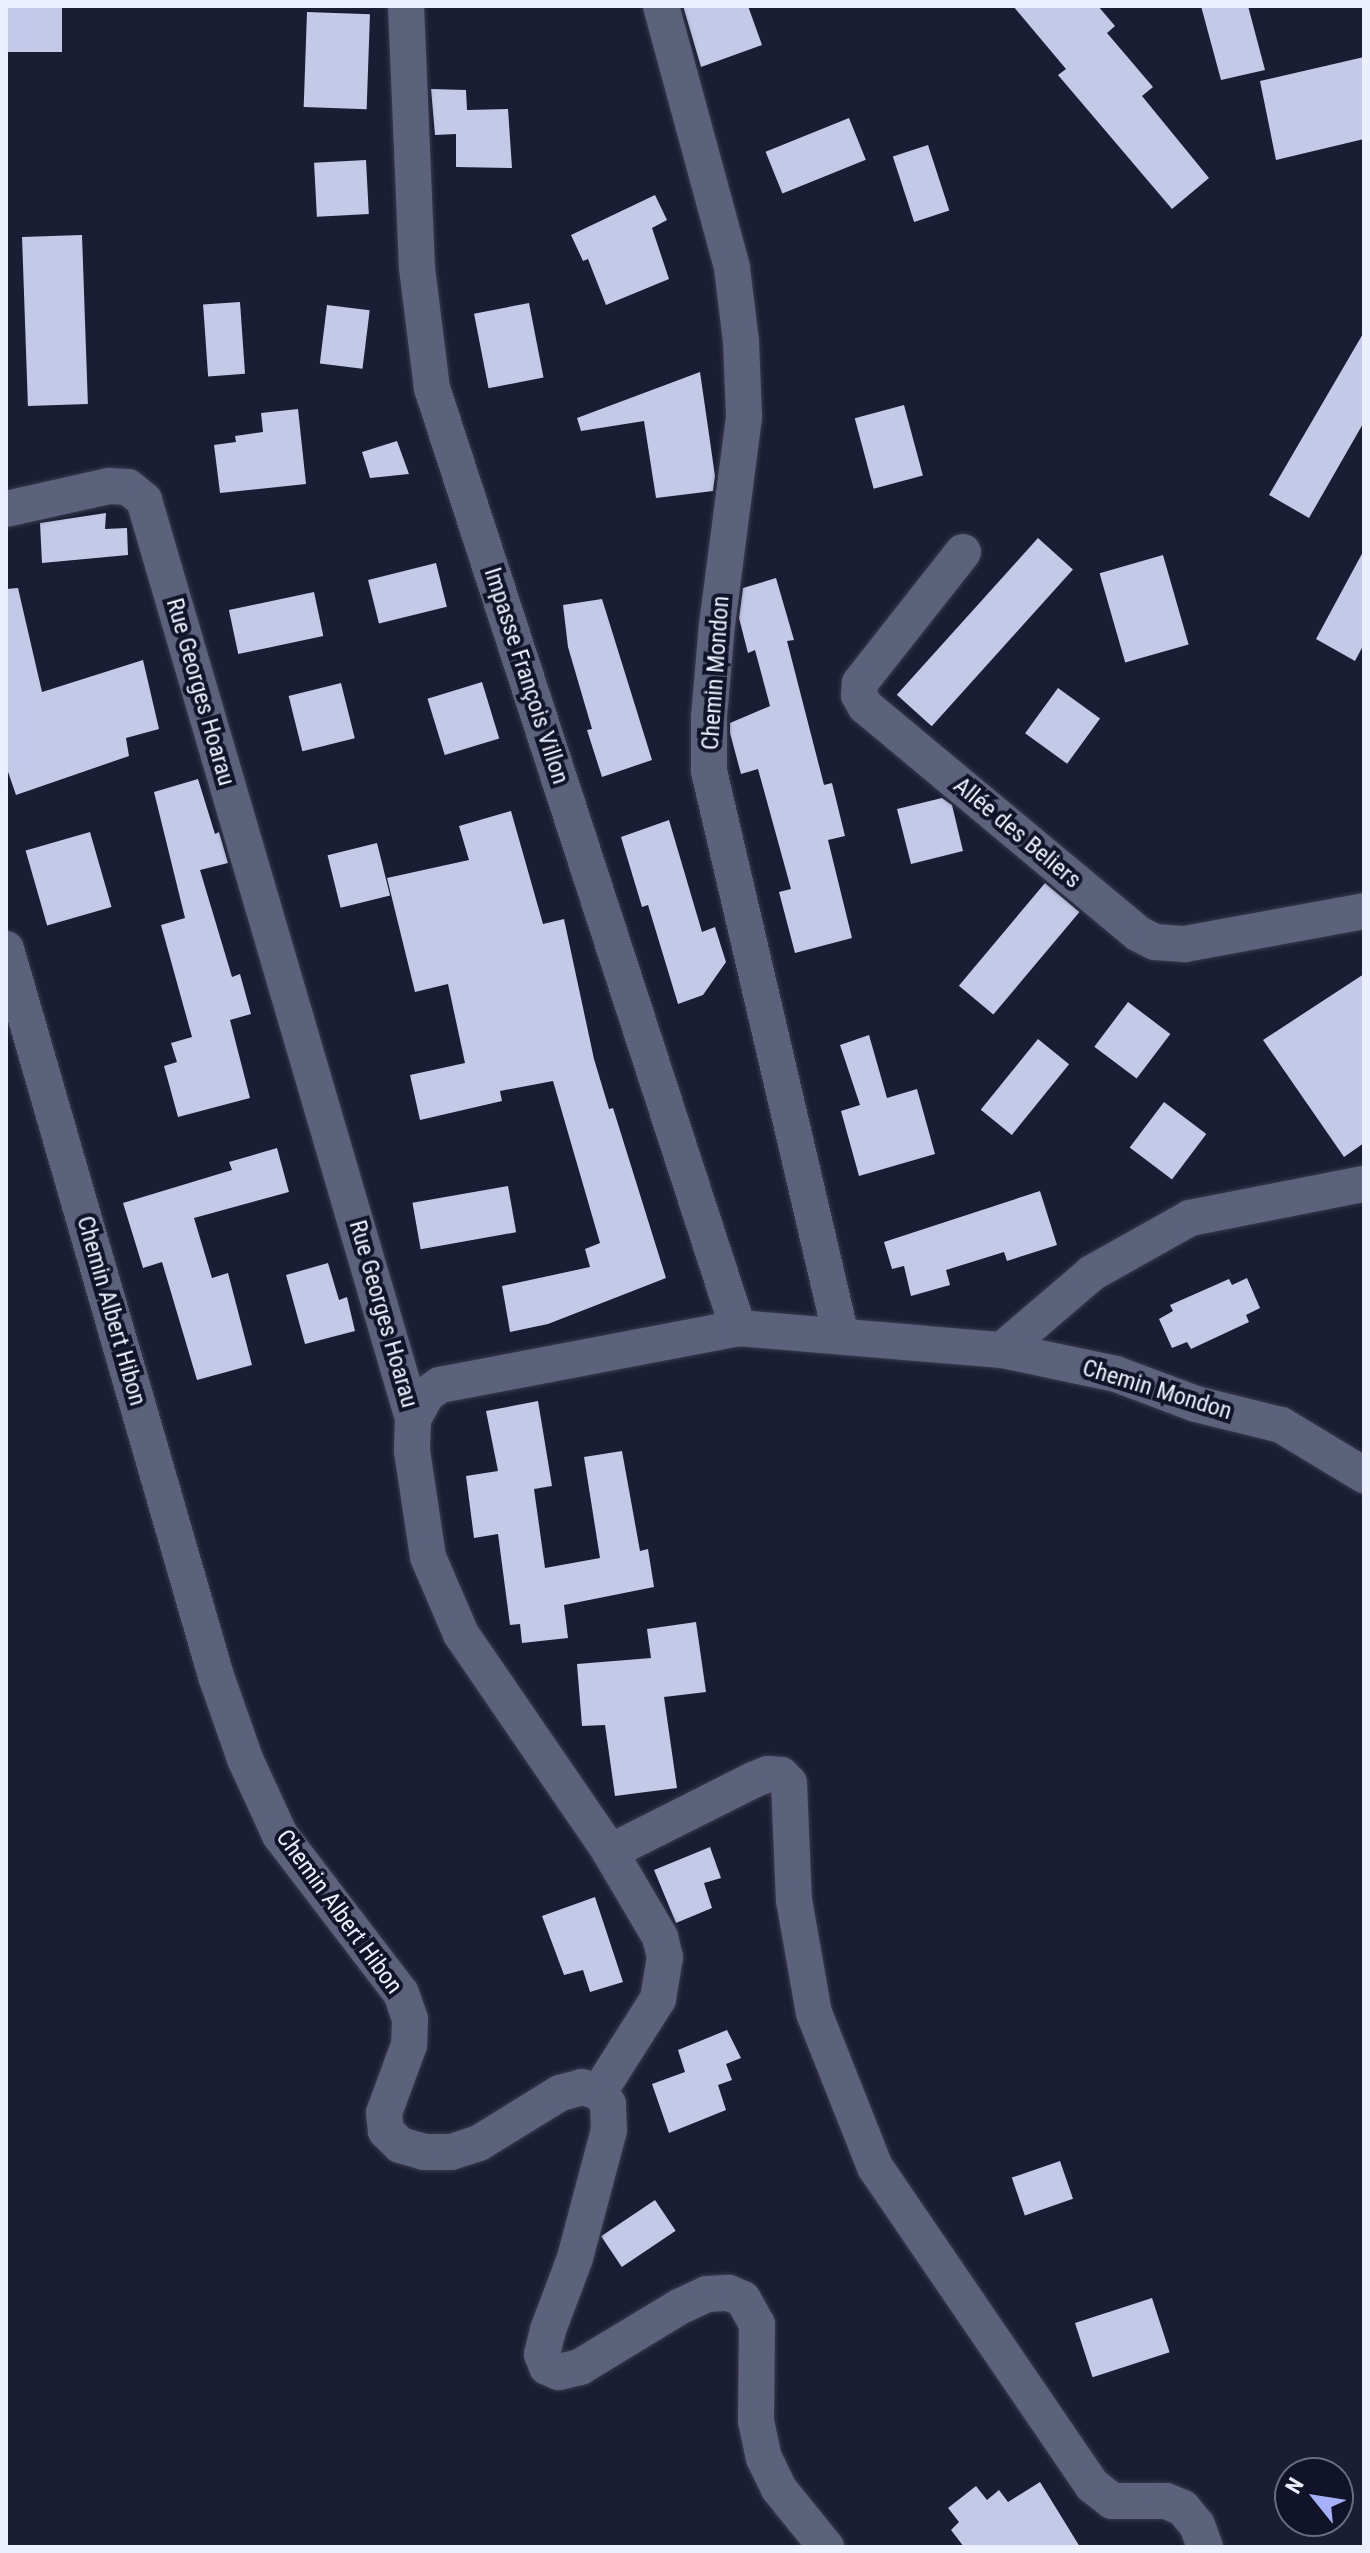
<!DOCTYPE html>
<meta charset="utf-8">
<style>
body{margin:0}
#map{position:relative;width:1370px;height:2553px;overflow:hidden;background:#1a1d34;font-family:"Roboto Condensed",sans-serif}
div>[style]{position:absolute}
.building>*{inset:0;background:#c3c9e7;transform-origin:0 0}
.roads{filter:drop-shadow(0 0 2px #393a4c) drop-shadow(0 0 2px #393a4c)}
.minor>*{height:36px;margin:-18px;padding:0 18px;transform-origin:18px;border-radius:18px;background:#5c617c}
span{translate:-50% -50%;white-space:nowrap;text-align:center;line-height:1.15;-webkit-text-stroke:8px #111429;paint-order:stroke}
.street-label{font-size:24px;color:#ecefff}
.frame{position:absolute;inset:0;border:8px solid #ecefff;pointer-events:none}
.north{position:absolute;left:1274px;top:2457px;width:80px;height:80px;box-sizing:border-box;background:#111429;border:2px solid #696c7f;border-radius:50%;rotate:300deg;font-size:22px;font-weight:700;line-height:32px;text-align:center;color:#ecefff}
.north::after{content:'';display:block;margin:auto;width:28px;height:36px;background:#a5b1fc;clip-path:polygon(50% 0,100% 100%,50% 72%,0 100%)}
</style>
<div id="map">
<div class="building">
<i style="left:6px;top:6px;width:56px;height:46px"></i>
<i style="clip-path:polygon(683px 6px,748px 6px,762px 45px,701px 67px)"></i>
<i style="clip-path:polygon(1013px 6px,1098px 6px,1115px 26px,1107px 33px,1153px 87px,1142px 96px,1209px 178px,1172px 209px,1058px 75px,1066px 69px)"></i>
<i style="clip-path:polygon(1201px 6px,1248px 6px,1265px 70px,1221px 80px)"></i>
<i style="left:307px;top:12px;width:63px;height:95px;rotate:2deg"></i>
<i style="clip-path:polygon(1364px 57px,1364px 139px,1276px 160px,1260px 81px)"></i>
<i style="clip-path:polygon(431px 89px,466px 90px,467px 110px,508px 109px,512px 168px,456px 167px,456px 134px,435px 135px)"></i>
<i style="left:849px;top:118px;width:45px;height:90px;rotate:68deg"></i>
<i style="left:928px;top:145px;width:69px;height:37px;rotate:72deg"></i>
<i style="left:366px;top:160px;width:54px;height:52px;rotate:87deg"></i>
<i style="clip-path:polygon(655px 195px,667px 220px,652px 228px,669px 279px,606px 305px,588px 259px,583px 261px,571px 235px)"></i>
<i style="left:82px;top:235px;width:169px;height:60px;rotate:88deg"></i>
<i style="left:240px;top:302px;width:72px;height:37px;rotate:86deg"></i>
<i style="left:529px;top:303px;width:76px;height:56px;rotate:79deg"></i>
<i style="left:327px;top:305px;width:43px;height:59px;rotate:7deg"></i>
<i style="clip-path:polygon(1364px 332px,1364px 422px,1309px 518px,1269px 495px)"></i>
<i style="clip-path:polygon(700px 372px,715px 476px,713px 491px,656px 498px,644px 421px,581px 431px,577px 418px)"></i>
<i style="left:904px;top:405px;width:73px;height:51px;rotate:75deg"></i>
<i style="clip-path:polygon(298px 409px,306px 484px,220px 493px,214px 445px,236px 442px,235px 436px,263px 432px,261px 413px)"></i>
<i style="clip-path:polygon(397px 441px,409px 474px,370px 478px,362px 452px)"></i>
<i style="clip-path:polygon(106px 513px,105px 529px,127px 528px,128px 555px,42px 563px,40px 523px)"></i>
<i style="left:1038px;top:538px;width:47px;height:211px;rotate:42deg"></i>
<i style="clip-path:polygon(1364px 550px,1364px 644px,1355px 661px,1316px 639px)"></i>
<i style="left:1163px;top:555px;width:93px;height:66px;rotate:74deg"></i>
<i style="left:436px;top:563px;width:45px;height:70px;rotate:76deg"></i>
<i style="clip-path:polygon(776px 578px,794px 640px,787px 641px,824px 785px,832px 783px,845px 836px,828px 840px,852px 938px,795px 953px,779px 892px,791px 889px,758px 769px,741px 774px,730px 733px,730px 723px,770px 706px,755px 650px,748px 653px,739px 618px,743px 588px)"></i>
<i style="clip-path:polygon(18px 588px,42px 692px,143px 660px,159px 729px,126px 738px,129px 756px,16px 795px,6px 766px,6px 589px)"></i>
<i style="left:314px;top:592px;width:45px;height:87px;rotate:78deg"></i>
<i style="clip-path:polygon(602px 599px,652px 760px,602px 777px,587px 730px,592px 729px,568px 647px,563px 605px)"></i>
<i style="left:482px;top:682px;width:59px;height:57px;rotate:73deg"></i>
<i style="left:341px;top:683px;width:57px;height:54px;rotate:76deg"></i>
<i style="left:1058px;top:688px;width:52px;height:56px;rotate:36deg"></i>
<i style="clip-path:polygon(198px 779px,215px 834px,219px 832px,228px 863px,200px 870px,232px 977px,240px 974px,251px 1014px,230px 1020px,250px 1098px,178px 1117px,164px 1066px,177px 1062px,171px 1043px,192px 1037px,161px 925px,185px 918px,154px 792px)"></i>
<i style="clip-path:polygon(942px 798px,952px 805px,963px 851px,911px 864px,897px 809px)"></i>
<i style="clip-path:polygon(511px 811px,543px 924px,564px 919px,594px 1059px,609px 1109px,613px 1108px,666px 1278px,548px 1324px,510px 1332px,502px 1286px,590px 1267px,585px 1249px,600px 1243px,553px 1081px,500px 1091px,502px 1101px,420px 1120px,410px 1075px,465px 1063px,448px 984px,415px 992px,387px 878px,469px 860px,459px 826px)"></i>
<i style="clip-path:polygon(669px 820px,702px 932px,715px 927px,726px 962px,703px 995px,678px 1004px,648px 905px,642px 907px,621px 837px)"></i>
<i style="left:90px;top:832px;width:78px;height:67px;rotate:74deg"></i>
<i style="left:377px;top:843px;width:54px;height:51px;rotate:76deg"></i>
<i style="left:1045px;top:883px;width:45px;height:134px;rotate:40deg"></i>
<i style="clip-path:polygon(1364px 974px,1364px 1143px,1344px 1157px,1263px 1040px)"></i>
<i style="left:1128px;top:1002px;width:53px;height:56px;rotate:37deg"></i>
<i style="clip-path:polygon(869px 1035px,887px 1098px,917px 1089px,935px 1154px,859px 1176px,841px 1111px,860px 1105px,840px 1045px)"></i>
<i style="left:1038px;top:1039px;width:40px;height:91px;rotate:39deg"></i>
<i style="left:1164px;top:1102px;width:53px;height:57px;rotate:37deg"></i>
<i style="clip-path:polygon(277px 1148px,289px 1192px,194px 1218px,212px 1278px,228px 1273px,252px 1365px,197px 1380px,162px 1262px,143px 1268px,123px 1203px,232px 1170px,229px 1162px)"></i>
<i style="left:508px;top:1186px;width:47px;height:97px;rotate:80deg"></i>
<i style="clip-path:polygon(1040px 1191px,1057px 1245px,1007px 1261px,1004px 1252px,946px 1270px,950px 1285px,911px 1296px,904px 1266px,892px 1269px,884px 1242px)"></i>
<i style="clip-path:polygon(328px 1263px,339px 1300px,347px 1297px,355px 1331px,305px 1344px,286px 1275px)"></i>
<i style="clip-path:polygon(1247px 1278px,1260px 1308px,1246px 1315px,1249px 1322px,1191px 1349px,1187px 1342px,1172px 1348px,1159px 1319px,1173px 1311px,1170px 1305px,1229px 1279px,1232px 1285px)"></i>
<i style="clip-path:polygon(538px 1401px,552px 1486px,534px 1489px,545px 1568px,600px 1558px,584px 1457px,622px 1451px,640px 1551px,648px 1549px,654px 1587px,564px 1605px,568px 1638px,522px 1643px,520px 1624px,510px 1625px,498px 1534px,474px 1538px,466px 1476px,498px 1471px,486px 1411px)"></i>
<i style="clip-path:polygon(696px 1622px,706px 1692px,664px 1697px,677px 1788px,615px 1796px,605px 1725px,582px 1726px,577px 1664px,651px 1658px,647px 1629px)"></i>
<i style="clip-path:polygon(710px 1847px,721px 1878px,704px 1883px,712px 1908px,676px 1923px,654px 1870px)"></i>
<i style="clip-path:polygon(595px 1897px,623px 1982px,590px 1992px,583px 1970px,564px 1975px,542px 1916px)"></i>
<i style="clip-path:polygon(727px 2030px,741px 2058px,726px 2064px,732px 2080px,718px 2085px,726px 2110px,669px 2133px,652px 2084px,685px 2072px,678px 2050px)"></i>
<i style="left:1060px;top:2161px;width:40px;height:51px;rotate:71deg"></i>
<i style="left:655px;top:2200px;width:37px;height:65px;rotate:56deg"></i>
<i style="left:1152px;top:2298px;width:57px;height:81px;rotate:72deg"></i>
<i style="clip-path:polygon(1040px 2482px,1080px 2547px,964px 2547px,951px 2530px,959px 2522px,948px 2508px,976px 2486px,987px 2500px,999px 2490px,1008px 2502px)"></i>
</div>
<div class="roads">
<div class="minor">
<i style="left:406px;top:6px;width:262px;rotate:87.6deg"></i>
<i style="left:417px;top:268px;width:121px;rotate:82.9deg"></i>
<i style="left:432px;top:388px;width:989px;rotate:71.97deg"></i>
<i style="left:661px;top:6px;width:271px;rotate:74.8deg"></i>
<i style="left:732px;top:268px;width:74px;rotate:83deg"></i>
<i style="left:741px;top:341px;width:76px;rotate:87.7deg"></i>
<i style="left:744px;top:417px;width:209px;rotate:97.4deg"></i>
<i style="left:717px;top:624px;width:93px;rotate:94.9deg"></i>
<i style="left:709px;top:717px;width:54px;rotate:90deg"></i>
<i style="left:709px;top:771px;width:580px;rotate:76.85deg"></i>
<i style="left:6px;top:509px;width:106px;rotate:-12.6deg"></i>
<i style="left:109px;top:486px;width:19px;rotate:3deg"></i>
<i style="left:128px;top:487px;width:21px;rotate:39deg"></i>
<i style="left:144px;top:500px;width:958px;rotate:73.68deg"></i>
<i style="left:413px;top:1419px;width:32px;rotate:92deg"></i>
<i style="left:412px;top:1451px;width:107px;rotate:81.4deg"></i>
<i style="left:428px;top:1557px;width:84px;rotate:66.8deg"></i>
<i style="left:461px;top:1634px;width:264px;rotate:55.6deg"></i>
<i style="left:610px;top:1852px;width:99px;rotate:59.5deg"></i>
<i style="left:660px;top:1937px;width:21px;rotate:76deg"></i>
<i style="left:665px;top:1957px;width:43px;rotate:99.5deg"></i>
<i style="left:658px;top:1999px;width:110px;rotate:122.4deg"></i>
<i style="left:963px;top:552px;width:167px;rotate:128.2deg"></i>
<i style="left:860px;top:683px;width:12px;rotate:95deg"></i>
<i style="left:859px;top:695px;width:13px;rotate:61deg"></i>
<i style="left:865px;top:706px;width:356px;rotate:39.8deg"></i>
<i style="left:1139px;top:934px;width:18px;rotate:27deg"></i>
<i style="left:1155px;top:942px;width:30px;rotate:4deg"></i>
<i style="left:1185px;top:944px;width:182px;rotate:-10.4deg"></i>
<i style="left:6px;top:949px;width:757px;rotate:73.89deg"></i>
<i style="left:216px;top:1676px;width:88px;rotate:70.7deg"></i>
<i style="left:245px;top:1759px;width:84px;rotate:65.3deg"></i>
<i style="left:280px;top:1835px;width:199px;rotate:52.6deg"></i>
<i style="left:401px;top:1993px;width:28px;rotate:71deg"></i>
<i style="left:410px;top:2019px;width:26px;rotate:92deg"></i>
<i style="left:409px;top:2045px;width:72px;rotate:110.2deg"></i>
<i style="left:384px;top:2113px;width:18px;rotate:84deg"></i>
<i style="left:386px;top:2131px;width:20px;rotate:45deg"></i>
<i style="left:400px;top:2145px;width:25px;rotate:16deg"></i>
<i style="left:424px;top:2152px;width:27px"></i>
<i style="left:451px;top:2152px;width:29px;rotate:-18deg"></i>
<i style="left:479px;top:2143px;width:95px;rotate:-31.7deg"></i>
<i style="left:560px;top:2093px;width:23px;rotate:-15deg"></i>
<i style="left:582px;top:2087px;width:18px;rotate:16deg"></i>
<i style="left:599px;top:2092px;width:15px;rotate:53deg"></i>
<i style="left:608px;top:2104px;width:26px;rotate:88deg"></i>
<i style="left:609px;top:2130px;width:132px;rotate:104.9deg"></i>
<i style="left:575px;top:2258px;width:77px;rotate:110.6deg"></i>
<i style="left:548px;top:2330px;width:25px;rotate:104deg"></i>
<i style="left:542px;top:2354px;width:14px;rotate:69deg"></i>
<i style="left:547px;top:2367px;width:13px;rotate:23deg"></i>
<i style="left:559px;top:2372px;width:22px;rotate:-13deg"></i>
<i style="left:580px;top:2367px;width:116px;rotate:-31.2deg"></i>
<i style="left:679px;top:2307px;width:31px;rotate:-25deg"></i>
<i style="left:707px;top:2294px;width:22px;rotate:-3deg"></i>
<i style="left:729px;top:2293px;width:15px;rotate:23deg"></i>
<i style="left:743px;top:2299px;width:29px;rotate:61deg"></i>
<i style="left:757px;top:2324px;width:97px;rotate:90.6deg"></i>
<i style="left:756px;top:2421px;width:38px;rotate:78deg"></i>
<i style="left:764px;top:2458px;width:34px;rotate:64deg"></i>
<i style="left:779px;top:2489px;width:75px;rotate:51deg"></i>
<i style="left:1002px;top:1350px;width:118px;rotate:-40.5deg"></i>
<i style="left:1092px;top:1273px;width:112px;rotate:-29.3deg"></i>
<i style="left:1190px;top:1218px;width:177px;rotate:-11.1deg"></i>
<i style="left:413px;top:1419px;width:29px;rotate:-61deg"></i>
<i style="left:427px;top:1394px;width:16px;rotate:-35deg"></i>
<i style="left:440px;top:1385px;width:303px;rotate:-10.8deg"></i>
<i style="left:738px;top:1328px;width:265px;rotate:4.8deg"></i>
<i style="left:1002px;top:1350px;width:116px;rotate:11.9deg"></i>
<i style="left:1116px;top:1374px;width:85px;rotate:20.6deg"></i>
<i style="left:1196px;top:1404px;width:88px;rotate:13.9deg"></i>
<i style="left:1281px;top:1425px;width:97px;rotate:31.1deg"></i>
<i style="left:610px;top:1852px;width:160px;rotate:-26.7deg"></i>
<i style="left:753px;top:1780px;width:16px;rotate:-22deg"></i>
<i style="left:768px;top:1774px;width:13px;rotate:4deg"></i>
<i style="left:781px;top:1775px;width:11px;rotate:45deg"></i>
<i style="left:789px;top:1783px;width:117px;rotate:87.6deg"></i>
<i style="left:794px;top:1900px;width:115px;rotate:80deg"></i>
<i style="left:814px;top:2013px;width:166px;rotate:68.4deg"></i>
<i style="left:875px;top:2167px;width:386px;rotate:55.7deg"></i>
<i style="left:1093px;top:2486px;width:24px;rotate:38deg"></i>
<i style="left:1112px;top:2501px;width:54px"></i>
<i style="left:1166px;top:2501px;width:18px;rotate:22deg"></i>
<i style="left:1183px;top:2508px;width:22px;rotate:51deg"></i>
<i style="left:1197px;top:2525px;width:23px;rotate:70deg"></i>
</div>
</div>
<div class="street-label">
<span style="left:716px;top:673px;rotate:-86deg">Chemin Mondon</span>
<span style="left:526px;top:676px;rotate:72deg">Impasse François Villon</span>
<span style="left:200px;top:692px;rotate:74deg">Rue Georges Hoarau</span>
<span style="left:1017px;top:833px;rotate:40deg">Allée des Beliers</span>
<span style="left:111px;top:1311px;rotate:74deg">Chemin Albert Hibon</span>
<span style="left:383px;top:1314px;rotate:74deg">Rue Georges Hoarau</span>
<span style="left:1157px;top:1390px;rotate:17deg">Chemin Mondon</span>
<span style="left:339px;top:1912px;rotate:54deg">Chemin Albert Hibon</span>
</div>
<div class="frame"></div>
<div class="north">N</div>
</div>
